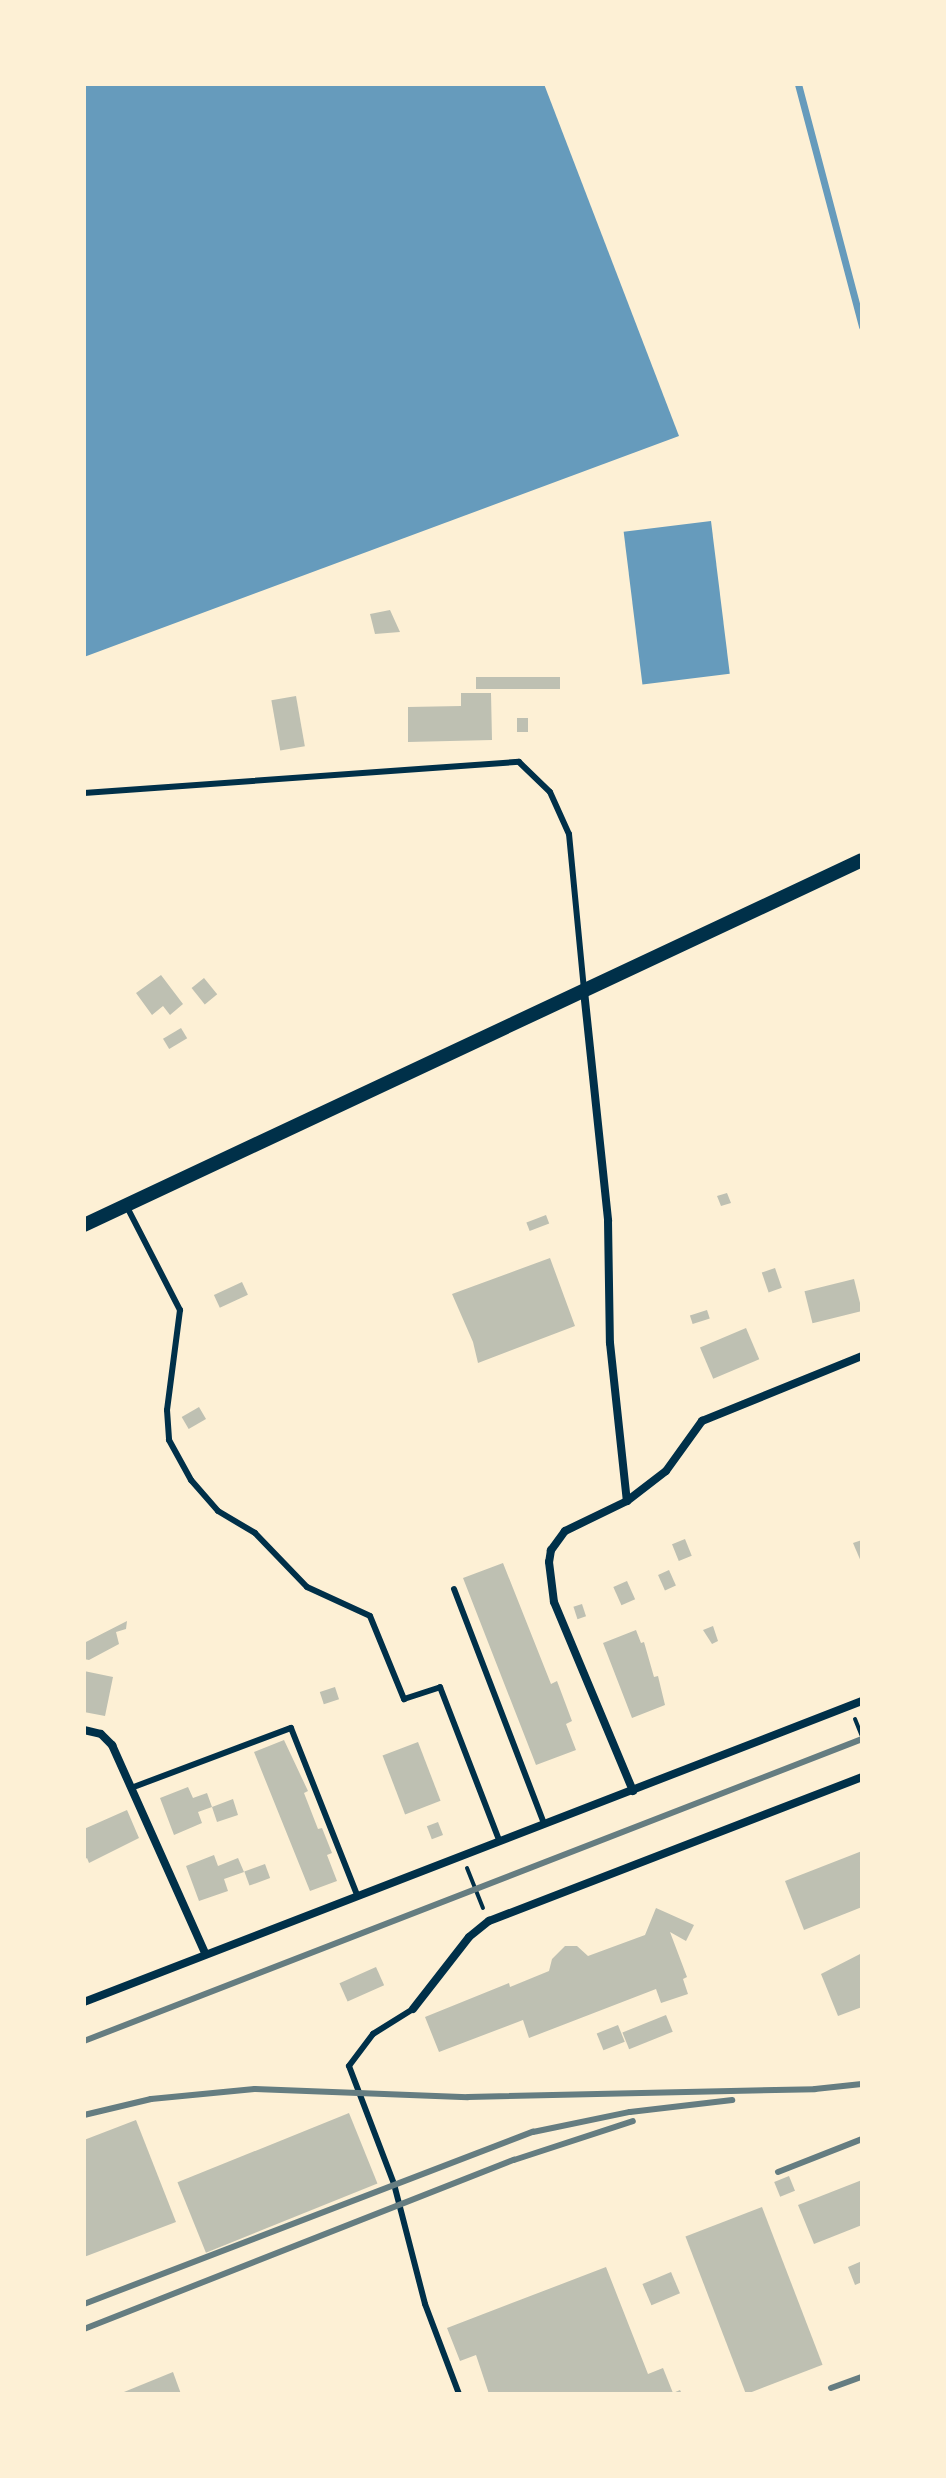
<!DOCTYPE html>
<style>
body{margin:0}
#map{position:relative;width:946px;height:2478px;overflow:hidden;background:#fdf0d5;font-family:Raleway,sans-serif}
div>[style]{position:absolute}
.water>*{inset:0;background:#669bbc;transform-origin:0 0}
.stream>*{height:7px;margin:-3.5px;padding:0 3.5px;transform-origin:3.5px;border-radius:3.5px;background:#669bbc}
.building>*{inset:0;background:#bec0b2;transform-origin:0 0}
.path>*{height:4px;margin:-2px;padding:0 2px;transform-origin:2px;border-radius:2px;background:#003049}
.service>*{height:6px;margin:-3px;padding:0 3px;transform-origin:3px;border-radius:3px;background:#003049}
.minor>*{height:8px;margin:-4px;padding:0 4px;transform-origin:4px;border-radius:4px;background:#003049}
.tertiary>*{height:14px;margin:-7px;padding:0 7px;transform-origin:7px;border-radius:7px;background:#003049}
.rail>*{height:6px;margin:-3px;padding:0 3px;transform-origin:3px;border-radius:3px;background:#657d81}
span{translate:-50% -50%;white-space:nowrap;text-align:center;line-height:1.15;-webkit-text-stroke:6px #fdf0d5;paint-order:stroke}
.frame{position:absolute;inset:0;border:86px solid #fdf0d5;pointer-events:none}
</style>
<div id="map">
<div class="water">
<i style="clip-path:polygon(84px 84px,544px 84px,679px 436px,84px 657px)"></i>
<i style="left:711px;top:521px;width:154px;height:88px;rotate:83deg"></i>
</div>
<div class="stream">
<i style="left:798px;top:84px;width:251px;rotate:75.2deg"></i>
</div>
<div class="building">
<i style="clip-path:polygon(390px 610px,400px 632px,375px 634px,370px 614px)"></i>
<i style="left:560px;top:677px;width:12px;height:84px;rotate:90deg"></i>
<i style="clip-path:polygon(461px 693px,491px 693px,492px 740px,408px 742px,408px 707px,461px 706px)"></i>
<i style="left:296px;top:696px;width:51px;height:25px;rotate:80deg"></i>
<i style="left:517px;top:718px;width:11px;height:14px"></i>
<i style="clip-path:polygon(161px 975px,183px 1004px,170px 1015px,163px 1006px,152px 1015px,136px 993px)"></i>
<i style="left:204px;top:978px;width:21px;height:16px;rotate:51deg"></i>
<i style="left:181px;top:1028px;width:12px;height:21px;rotate:59deg"></i>
<i style="clip-path:polygon(727px 1193px,731px 1203px,721px 1206px,717px 1196px)"></i>
<i style="left:546px;top:1215px;width:9px;height:21px;rotate:69deg"></i>
<i style="clip-path:polygon(550px 1258px,575px 1326px,478px 1363px,473px 1342px,452px 1294px)"></i>
<i style="left:775px;top:1268px;width:21px;height:14px;rotate:71deg"></i>
<i style="left:854px;top:1279px;width:33px;height:51px;rotate:76deg"></i>
<i style="left:242px;top:1282px;width:14px;height:31px;rotate:65deg"></i>
<i style="left:707px;top:1310px;width:9px;height:18px;rotate:72deg"></i>
<i style="left:746px;top:1328px;width:34px;height:50px;rotate:67deg"></i>
<i style="left:199px;top:1407px;width:14px;height:20px;rotate:60deg"></i>
<i style="left:685px;top:1539px;width:18px;height:14px;rotate:68deg"></i>
<i style="clip-path:polygon(862px 1540px,862px 1564px,853px 1543px)"></i>
<i style="clip-path:polygon(503px 1563px,551px 1684px,557px 1681px,572px 1721px,566px 1724px,576px 1750px,536px 1765px,463px 1578px)"></i>
<i style="left:669px;top:1570px;width:17px;height:12px;rotate:66deg"></i>
<i style="left:627px;top:1581px;width:20px;height:15px;rotate:66deg"></i>
<i style="left:582px;top:1604px;width:13px;height:9px;rotate:72deg"></i>
<i style="clip-path:polygon(127px 1621px,126px 1629px,116px 1632px,119px 1644px,89px 1660px,84px 1659px,84px 1643px)"></i>
<i style="clip-path:polygon(713px 1626px,718px 1641px,712px 1644px,703px 1630px)"></i>
<i style="clip-path:polygon(636px 1630px,641px 1643px,644px 1642px,654px 1677px,658px 1676px,665px 1705px,632px 1718px,603px 1643px)"></i>
<i style="clip-path:polygon(84px 1671px,113px 1677px,105px 1716px,84px 1712px)"></i>
<i style="left:335px;top:1687px;width:13px;height:16px;rotate:72deg"></i>
<i style="clip-path:polygon(284px 1740px,308px 1791px,304px 1793px,318px 1829px,322px 1828px,332px 1853px,327px 1855px,337px 1881px,310px 1891px,254px 1752px)"></i>
<i style="left:418px;top:1742px;width:63px;height:38px;rotate:69deg"></i>
<i style="clip-path:polygon(188px 1787px,193px 1798px,207px 1793px,212px 1807px,233px 1799px,238px 1815px,217px 1822px,212px 1807px,198px 1812px,202px 1823px,174px 1835px,160px 1798px)"></i>
<i style="clip-path:polygon(127px 1810px,139px 1838px,89px 1863px,87px 1858px,84px 1860px,84px 1829px)"></i>
<i style="left:438px;top:1822px;width:14px;height:12px;rotate:69deg"></i>
<i style="clip-path:polygon(862px 1851px,862px 1907px,804px 1930px,785px 1881px)"></i>
<i style="clip-path:polygon(214px 1855px,218px 1866px,238px 1858px,244px 1872px,224px 1879px,228px 1891px,199px 1901px,186px 1866px)"></i>
<i style="left:265px;top:1864px;width:15px;height:22px;rotate:70deg"></i>
<i style="clip-path:polygon(656px 1908px,694px 1925px,686px 1941px,670px 1932px,687px 1977px,683px 1979px,688px 1994px,661px 2003px,656px 1989px,529px 2038px,523px 2020px,439px 2052px,425px 2017px,509px 1983px,510px 1987px,549px 1971px,552px 1959px,565px 1946px,577px 1946px,588px 1956px,645px 1935px)"></i>
<i style="clip-path:polygon(862px 1953px,862px 2007px,838px 2016px,821px 1974px)"></i>
<i style="left:376px;top:1967px;width:20px;height:40px;rotate:66deg"></i>
<i style="left:666px;top:2015px;width:18px;height:47px;rotate:68deg"></i>
<i style="left:618px;top:2025px;width:18px;height:23px;rotate:68deg"></i>
<i style="left:349px;top:2113px;width:76px;height:185px;rotate:68deg"></i>
<i style="clip-path:polygon(136px 2120px,176px 2222px,84px 2257px,84px 2140px)"></i>
<i style="left:789px;top:2176px;width:16px;height:16px;rotate:68deg"></i>
<i style="clip-path:polygon(862px 2180px,862px 2225px,814px 2244px,798px 2205px)"></i>
<i style="left:762px;top:2207px;width:169px;height:82px;rotate:69deg"></i>
<i style="clip-path:polygon(862px 2261px,862px 2282px,855px 2285px,848px 2267px)"></i>
<i style="clip-path:polygon(606px 2267px,648px 2374px,663px 2368px,673px 2393px,680px 2390px,682px 2394px,489px 2394px,476px 2355px,460px 2361px,447px 2328px)"></i>
<i style="left:671px;top:2272px;width:23px;height:31px;rotate:67deg"></i>
<i style="clip-path:polygon(173px 2372px,181px 2394px,119px 2394px)"></i>
</div>
<div class="path">
<i style="left:855px;top:1719px;width:18px;rotate:68deg"></i>
<i style="left:467px;top:1868px;width:43px;rotate:68.2deg"></i>
</div>
<div class="service">
<i style="left:84px;top:793px;width:436px;rotate:-4.1deg"></i>
<i style="left:519px;top:762px;width:43px;rotate:44.1deg"></i>
<i style="left:550px;top:792px;width:46px;rotate:65.7deg"></i>
<i style="left:569px;top:834px;width:156px;rotate:84.5deg"></i>
<i style="left:127px;top:1207px;width:116px;rotate:62.8deg"></i>
<i style="left:180px;top:1310px;width:101px;rotate:97.4deg"></i>
<i style="left:167px;top:1410px;width:30px;rotate:86deg"></i>
<i style="left:169px;top:1440px;width:46px;rotate:61.2deg"></i>
<i style="left:191px;top:1480px;width:41px;rotate:48.9deg"></i>
<i style="left:218px;top:1511px;width:43px;rotate:30.7deg"></i>
<i style="left:255px;top:1533px;width:75px;rotate:46.1deg"></i>
<i style="left:307px;top:1587px;width:69px;rotate:24.7deg"></i>
<i style="left:370px;top:1616px;width:90px;rotate:67.7deg"></i>
<i style="left:404px;top:1699px;width:38px;rotate:-18deg"></i>
<i style="left:440px;top:1687px;width:164px;rotate:68.9deg"></i>
<i style="left:454px;top:1589px;width:252px;rotate:69deg"></i>
<i style="left:131px;top:1788px;width:171px;rotate:-20.6deg"></i>
<i style="left:291px;top:1728px;width:180px;rotate:68.4deg"></i>
<i style="left:413px;top:2009px;width:47px;rotate:148deg"></i>
<i style="left:373px;top:2034px;width:40px;rotate:127deg"></i>
<i style="left:349px;top:2066px;width:126px;rotate:69.1deg"></i>
<i style="left:394px;top:2184px;width:124px;rotate:75.5deg"></i>
<i style="left:425px;top:2304px;width:96px;rotate:69.3deg"></i>
</div>
<div class="minor">
<i style="left:584px;top:991px;width:231px;rotate:84deg"></i>
<i style="left:608px;top:1221px;width:122px;rotate:89.1deg"></i>
<i style="left:610px;top:1343px;width:159px;rotate:83.9deg"></i>
<i style="left:627px;top:1501px;width:49px;rotate:-37.6deg"></i>
<i style="left:666px;top:1471px;width:62px;rotate:-54.2deg"></i>
<i style="left:702px;top:1421px;width:173px;rotate:-22.1deg"></i>
<i style="left:627px;top:1501px;width:69px;rotate:154.2deg"></i>
<i style="left:565px;top:1531px;width:24px;rotate:126deg"></i>
<i style="left:551px;top:1550px;width:12px;rotate:99deg"></i>
<i style="left:549px;top:1562px;width:40px;rotate:82.9deg"></i>
<i style="left:554px;top:1602px;width:205px;rotate:67.3deg"></i>
<i style="left:84px;top:1730px;width:17px;rotate:13deg"></i>
<i style="left:101px;top:1734px;width:16px;rotate:45deg"></i>
<i style="left:112px;top:1745px;width:228px;rotate:65.9deg"></i>
<i style="left:84px;top:2002px;width:834px;rotate:-21.15deg"></i>
<i style="left:413px;top:2009px;width:91px;rotate:-52.1deg"></i>
<i style="left:469px;top:1937px;width:26px;rotate:-39deg"></i>
<i style="left:489px;top:1921px;width:400px;rotate:-21.1deg"></i>
</div>
<div class="tertiary">
<i style="left:84px;top:1225px;width:859px;rotate:-25.13deg"></i>
</div>
<div class="rail">
<i style="left:84px;top:2041px;width:835px;rotate:-21.21deg"></i>
<i style="left:84px;top:2115px;width:69px;rotate:-13.4deg"></i>
<i style="left:151px;top:2099px;width:104px;rotate:-5.5deg"></i>
<i style="left:255px;top:2089px;width:213px;rotate:2.2deg"></i>
<i style="left:468px;top:2097px;width:347px;rotate:-1.3deg"></i>
<i style="left:815px;top:2089px;width:47px;rotate:-6.1deg"></i>
<i style="left:778px;top:2172px;width:90px;rotate:-21.4deg"></i>
<i style="left:84px;top:2304px;width:481px;rotate:-21deg"></i>
<i style="left:533px;top:2132px;width:99px;rotate:-11.7deg"></i>
<i style="left:630px;top:2112px;width:103px;rotate:-6.7deg"></i>
<i style="left:84px;top:2329px;width:462px;rotate:-21.5deg"></i>
<i style="left:514px;top:2160px;width:125px;rotate:-18.1deg"></i>
<i style="left:831px;top:2388px;width:33px;rotate:-20deg"></i>
</div>
<div class="frame"></div>
</div>
